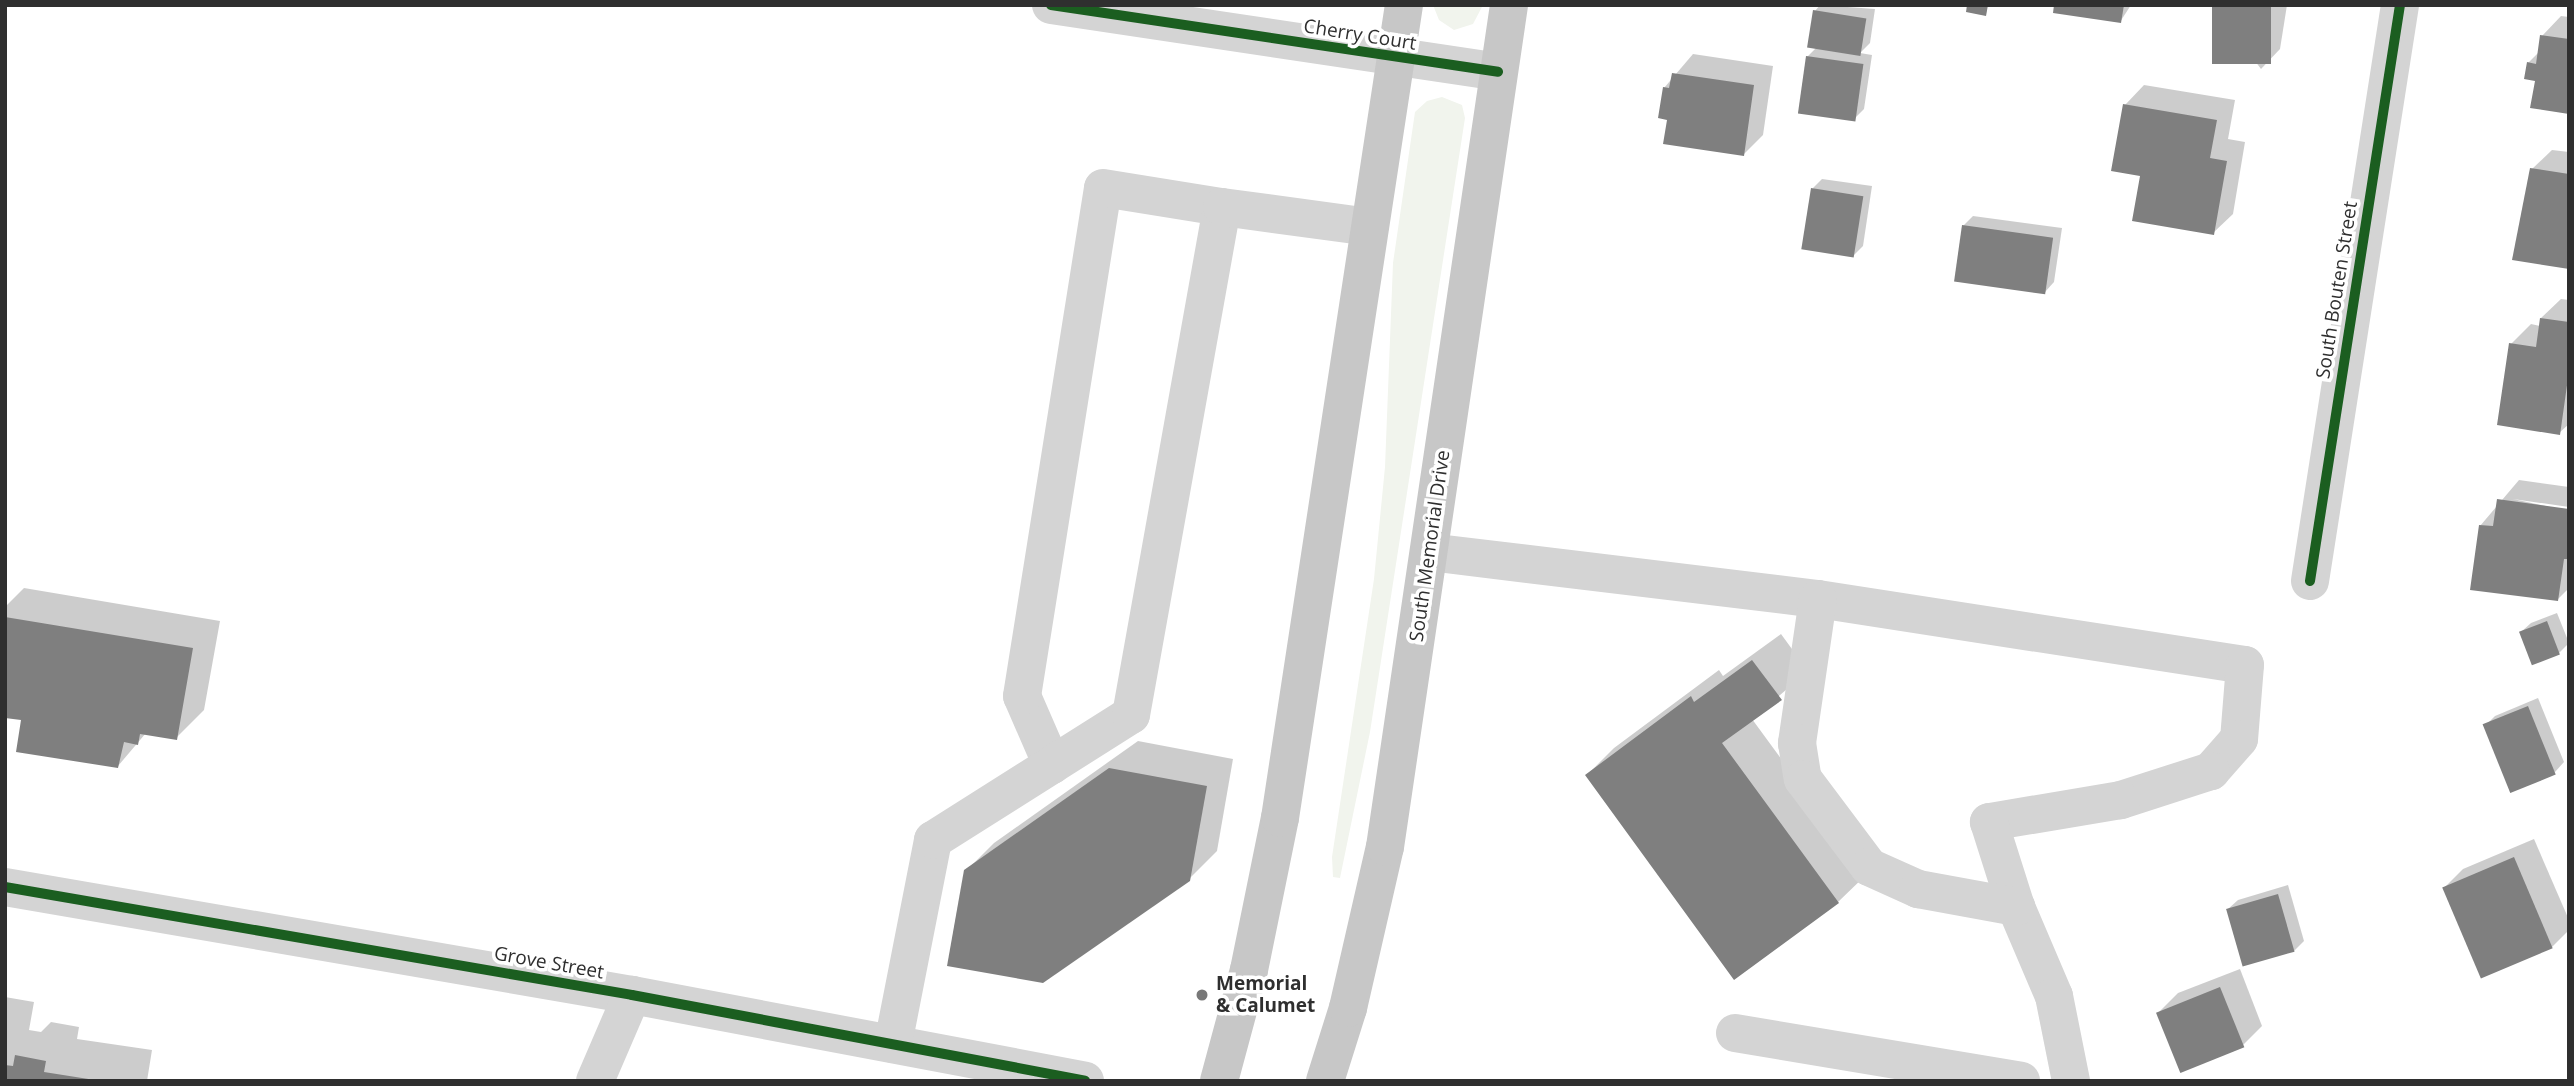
<!DOCTYPE html>
<style>
body{margin:0}
#map{position:relative;width:2574px;height:1086px;overflow:hidden;background:#fff;font-family:"Open Sans",sans-serif}
div>[style]{position:absolute}
.green>*{inset:0;background:#f1f4ed}
.shadow>*{inset:0;background:#0003}
.building>*{inset:0;background:#7f7f7f;transform-origin:0 0}
.minor>*{height:38px;margin:-19px;padding:0 19px;transform-origin:19px;border-radius:19px;background:#d4d4d4}
.major>*{height:38px;margin:-19px;padding:0 19px;transform-origin:19px;border-radius:19px;background:#c7c7c7}
.cycleway>*{height:10px;margin:-5px;padding:0 5px;transform-origin:5px;border-radius:5px;background:#1b5e20}
.dots>*{width:19px;height:19px;translate:-50% -50%;box-sizing:border-box;border:4px solid #fff;border-radius:50%}
span{translate:-50% -50%;white-space:nowrap;text-align:center;line-height:1.15;-webkit-text-stroke:7px #fff;paint-order:stroke}
.street-label{font-size:19px;color:#2f2f2f}
.poi-label{font-size:19px;color:#2f2f2f;font-weight:700}
.left{translate:0 -50%;text-align:left}
.frame{position:absolute;inset:0;border:7px solid #2f2f2f;pointer-events:none}
</style>
<div id="map">
<div class="green">
<i style="clip-path:polygon(1433px 5px,1483px 5px,1473px 24px,1454px 30px,1439px 20px)"></i>
<i style="clip-path:polygon(1442px 97px,1462px 105px,1465px 118px,1370px 732px,1340px 878px,1333px 877px,1332px 857px,1374px 579px,1385px 467px,1393px 263px,1415px 112px,1427px 101px)"></i>
</div>
<div class="shadow">
<i style="clip-path:polygon(1820px 5px,1875px 9px,1870px 43px,1860px 53px,1872px 55px,1864px 109px,1854px 119px,1807px 57px,1817px 47px,1815px 11px)"></i>
<i style="clip-path:polygon(2056px 5px,2131px 5px,2120px 22px)"></i>
<i style="clip-path:polygon(2213px 5px,2287px 5px,2280px 49px,2261px 69px)"></i>
<i style="clip-path:polygon(2561px 16px,2569px 17px,2569px 112px,2528px 63px,2539px 52px,2542px 36px)"></i>
<i style="clip-path:polygon(1693px 54px,1773px 66px,1763px 135px,1743px 155px,1669px 118px,1664px 88px)"></i>
<i style="clip-path:polygon(2144px 85px,2235px 100px,2228px 139px,2245px 142px,2233px 214px,2213px 233px,2142px 174px,2125px 105px)"></i>
<i style="clip-path:polygon(2552px 150px,2569px 152px,2569px 266px,2532px 169px)"></i>
<i style="clip-path:polygon(1822px 179px,1872px 186px,1863px 246px,1853px 256px,1813px 188px)"></i>
<i style="clip-path:polygon(1973px 216px,2062px 228px,2054px 282px,2045px 292px,1963px 226px)"></i>
<i style="clip-path:polygon(2561px 299px,2569px 300px,2569px 424px,2559px 433px,2511px 344px,2531px 324px,2540px 326px,2541px 318px)"></i>
<i style="clip-path:polygon(2519px 480px,2569px 487px,2569px 507px,2513px 499px,2569px 511px,2569px 588px,2558px 599px,2480px 526px)"></i>
<i style="clip-path:polygon(24px 588px,220px 621px,204px 710px,176px 738px,146px 733px,118px 766px,23px 718px,5px 705px,5px 607px)"></i>
<i style="clip-path:polygon(2557px 613px,2569px 643px,2559px 653px,2521px 632px,2531px 623px)"></i>
<i style="clip-path:polygon(1781px 634px,1808px 671px,1752px 719px,1866px 875px,1838px 902px,1587px 775px,1614px 748px,1719px 670px,1723px 676px)"></i>
<i style="clip-path:polygon(2538px 698px,2564px 762px,2555px 772px,2485px 726px,2495px 716px)"></i>
<i style="clip-path:polygon(1138px 741px,1233px 759px,1217px 851px,1189px 879px,966px 871px,994px 843px)"></i>
<i style="clip-path:polygon(2534px 839px,2569px 920px,2569px 930px,2552px 947px,2444px 888px,2463px 869px)"></i>
<i style="clip-path:polygon(2288px 885px,2304px 941px,2294px 951px,2228px 909px,2238px 900px)"></i>
<i style="clip-path:polygon(2240px 969px,2262px 1026px,2243px 1045px,2158px 1013px,2178px 993px)"></i>
<i style="clip-path:polygon(5px 997px,34px 1002px,29px 1030px,41px 1032px,51px 1022px,79px 1027px,77px 1039px,152px 1050px,147px 1081px,5px 1081px)"></i>
</div>
<div class="building">
<i style="clip-path:polygon(1967px 5px,1988px 5px,1986px 16px,1966px 12px)"></i>
<i style="clip-path:polygon(2054px 5px,2124px 5px,2121px 23px,2053px 13px)"></i>
<i style="left:2212px;top:5px;width:59px;height:59px"></i>
<i style="left:1813px;top:10px;width:54px;height:38px;rotate:9deg"></i>
<i style="clip-path:polygon(2540px 35px,2569px 39px,2569px 114px,2530px 108px,2535px 81px,2524px 79px,2527px 62px,2536px 64px)"></i>
<i style="left:1806px;top:56px;width:58px;height:58px;rotate:8deg"></i>
<i style="clip-path:polygon(1672px 73px,1754px 85px,1744px 156px,1663px 144px,1667px 120px,1658px 118px,1663px 87px,1669px 88px)"></i>
<i style="clip-path:polygon(2123px 104px,2217px 120px,2210px 158px,2227px 161px,2214px 235px,2132px 221px,2140px 176px,2111px 171px)"></i>
<i style="clip-path:polygon(2530px 168px,2569px 174px,2569px 269px,2512px 260px)"></i>
<i style="left:1811px;top:188px;width:53px;height:62px;rotate:9deg"></i>
<i style="left:1962px;top:225px;width:92px;height:57px;rotate:8deg"></i>
<i style="clip-path:polygon(2540px 318px,2569px 322px,2569px 371px,2560px 435px,2497px 425px,2509px 343px,2536px 347px)"></i>
<i style="clip-path:polygon(2497px 499px,2569px 509px,2569px 559px,2564px 559px,2558px 601px,2470px 590px,2479px 525px,2493px 526px)"></i>
<i style="clip-path:polygon(5px 617px,193px 648px,177px 740px,140px 734px,138px 745px,124px 742px,118px 768px,16px 752px,21px 720px,5px 718px)"></i>
<i style="left:2547px;top:621px;width:36px;height:30px;rotate:69deg"></i>
<i style="clip-path:polygon(1752px 660px,1782px 700px,1722px 743px,1839px 903px,1734px 980px,1585px 775px,1691px 696px,1694px 702px)"></i>
<i style="left:2528px;top:706px;width:74px;height:49px;rotate:68deg"></i>
<i style="clip-path:polygon(1109px 768px,1207px 786px,1190px 881px,1043px 983px,947px 966px,964px 870px)"></i>
<i style="left:2514px;top:857px;width:99px;height:78px;rotate:67deg"></i>
<i style="left:2278px;top:894px;width:60px;height:54px;rotate:74deg"></i>
<i style="left:2220px;top:987px;width:65px;height:69px;rotate:68deg"></i>
<i style="clip-path:polygon(15px 1055px,46px 1061px,44px 1072px,101px 1081px,5px 1081px,5px 1065px,13px 1066px)"></i>
</div>
<div class="minor">
<i style="left:1051px;top:5px;width:452px;rotate:8.5deg"></i>
<i style="left:1429px;top:552px;width:392px;rotate:6.9deg"></i>
<i style="left:1818px;top:599px;width:432px;rotate:8.8deg"></i>
<i style="left:2245px;top:665px;width:74px;rotate:94.6deg"></i>
<i style="left:2239px;top:739px;width:43px;rotate:131.2deg"></i>
<i style="left:2211px;top:771px;width:95px;rotate:162.1deg"></i>
<i style="left:2121px;top:800px;width:134px;rotate:170.5deg"></i>
<i style="left:1989px;top:822px;width:89px;rotate:72.4deg"></i>
<i style="left:2016px;top:907px;width:97px;rotate:66.9deg"></i>
<i style="left:2054px;top:996px;width:87px;rotate:78.7deg"></i>
<i style="left:2310px;top:581px;width:583px;rotate:-81.12deg"></i>
<i style="left:1818px;top:599px;width:146px;rotate:98.3deg"></i>
<i style="left:1797px;top:743px;width:36px;rotate:81deg"></i>
<i style="left:1803px;top:779px;width:110px;rotate:53.1deg"></i>
<i style="left:1869px;top:867px;width:54px;rotate:24.2deg"></i>
<i style="left:1918px;top:889px;width:100px;rotate:10.4deg"></i>
<i style="left:1052px;top:765px;width:75px;rotate:-113.5deg"></i>
<i style="left:1022px;top:696px;width:514px;rotate:-80.94deg"></i>
<i style="left:1103px;top:188px;width:121px;rotate:9.1deg"></i>
<i style="left:5px;top:887px;width:636px;rotate:9.77deg"></i>
<i style="left:632px;top:995px;width:461px;rotate:10.7deg"></i>
<i style="left:1735px;top:1033px;width:290px;rotate:9.5deg"></i>
<i style="left:893px;top:1044px;width:208px;rotate:-78.9deg"></i>
<i style="left:933px;top:840px;width:234px;rotate:-32.3deg"></i>
<i style="left:1131px;top:715px;width:516px;rotate:-79.84deg"></i>
<i style="left:1222px;top:207px;width:149px;rotate:7.7deg"></i>
<i style="left:595px;top:1081px;width:94px;rotate:-66.7deg"></i>
</div>
<div class="major">
<i style="left:1219px;top:1081px;width:115px;rotate:-74.9deg"></i>
<i style="left:1249px;top:970px;width:155px;rotate:-78.5deg"></i>
<i style="left:1280px;top:818px;width:822px;rotate:-81.33deg"></i>
<i style="left:1325px;top:1081px;width:77px;rotate:-72.5deg"></i>
<i style="left:1348px;top:1008px;width:165px;rotate:-77.1deg"></i>
<i style="left:1385px;top:847px;width:851px;rotate:-81.62deg"></i>
</div>
<div class="cycleway">
<i style="left:1051px;top:5px;width:452px;rotate:8.5deg"></i>
<i style="left:2310px;top:581px;width:583px;rotate:-81.12deg"></i>
<i style="left:5px;top:887px;width:636px;rotate:9.77deg"></i>
<i style="left:632px;top:995px;width:461px;rotate:10.7deg"></i>
</div>
<div class="dots">
<i style="left:1202px;top:995px;background:#787878"></i>
</div>
<div class="street-label">
<span style="left:1360px;top:35px;rotate:9deg">Cherry Court</span>
<span style="left:2337px;top:290px;rotate:-81deg">South Bouten Street</span>
<span style="left:1430px;top:546px;rotate:-82deg">South Memorial Drive</span>
<span style="left:549px;top:963px;rotate:10deg">Grove Street</span>
</div>
<div class="poi-label">
<span class="left" style="left:1216px;top:995px">Memorial<br>&amp; Calumet</span>
</div>
<div class="frame"></div>
</div>
